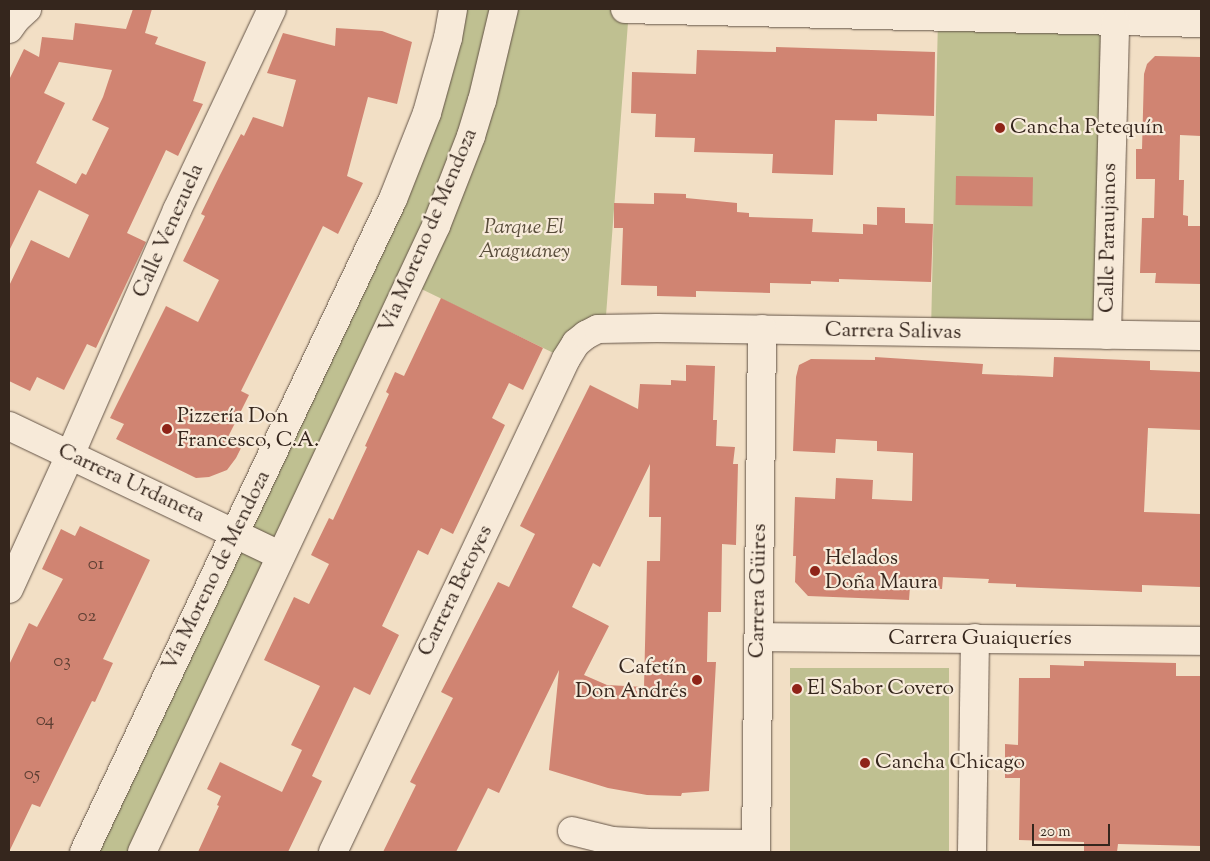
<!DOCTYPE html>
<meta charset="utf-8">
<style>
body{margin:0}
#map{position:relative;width:1210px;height:861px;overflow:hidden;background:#f2dfc5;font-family:"Sorts Mill Goudy",serif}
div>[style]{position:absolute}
.green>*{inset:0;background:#bfc091;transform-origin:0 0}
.building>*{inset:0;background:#d08472;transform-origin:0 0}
.roads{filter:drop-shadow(0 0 1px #645447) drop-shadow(0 0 1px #645447)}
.minor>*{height:28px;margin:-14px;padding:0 14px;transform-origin:14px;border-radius:14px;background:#f7ead9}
.dots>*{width:14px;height:14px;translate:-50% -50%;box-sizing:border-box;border:2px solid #f7ead9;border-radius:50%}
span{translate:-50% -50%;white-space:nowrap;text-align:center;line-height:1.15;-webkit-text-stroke:4.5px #f7ead9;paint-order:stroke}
.number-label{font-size:19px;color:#5c3e32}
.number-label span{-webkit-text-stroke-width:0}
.poi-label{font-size:21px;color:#35261d}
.left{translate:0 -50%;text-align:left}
.right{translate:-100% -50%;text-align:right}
.park-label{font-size:21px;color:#584c3a;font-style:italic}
.street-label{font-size:21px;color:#35261d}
.frame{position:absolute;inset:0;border:10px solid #35261d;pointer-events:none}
.scale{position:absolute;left:1032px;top:824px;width:78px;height:22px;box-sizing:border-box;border:2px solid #35261d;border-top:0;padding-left:6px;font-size:15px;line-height:18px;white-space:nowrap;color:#35261d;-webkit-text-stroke:4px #f7ead9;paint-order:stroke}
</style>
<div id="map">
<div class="green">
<i style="clip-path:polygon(453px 9px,629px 9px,605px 329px,566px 359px,409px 283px,142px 852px,84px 852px,367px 253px)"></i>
<i style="clip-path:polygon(1061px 9px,1201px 9px,1201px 23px,1115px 22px,1107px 335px,931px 332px,938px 18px)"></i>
<i style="left:790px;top:668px;width:159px;height:184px"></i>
</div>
<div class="building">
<i style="clip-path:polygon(evenodd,133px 9px,152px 9px,145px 33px,158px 37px,155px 44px,206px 62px,193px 101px,203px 104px,178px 156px,166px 150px,127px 233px,146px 242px,96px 348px,87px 344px,64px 390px,37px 377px,30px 391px,9px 381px,9px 286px,31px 240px,69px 258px,89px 215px,39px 190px,9px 251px,9px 80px,24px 49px,39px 57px,42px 37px,73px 40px,75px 23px,126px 29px,133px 9px,59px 62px,112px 70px,103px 97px,92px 120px,109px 128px,86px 175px,82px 173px,76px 184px,36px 163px,65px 103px,44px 93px,59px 62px)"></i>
<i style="clip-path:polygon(336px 28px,382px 31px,412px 42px,397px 104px,368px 97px,347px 176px,363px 183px,338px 234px,323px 226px,241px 391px,249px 395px,228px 437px,243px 444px,236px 458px,227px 470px,209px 477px,196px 478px,116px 439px,124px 424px,110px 418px,166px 306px,198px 322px,219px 280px,183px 261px,205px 216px,201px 214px,220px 175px,241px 134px,244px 136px,253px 117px,283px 127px,296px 80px,267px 73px,283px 33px,335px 46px)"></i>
<i style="clip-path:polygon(776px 47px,935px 52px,934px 116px,877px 114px,877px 121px,835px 120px,833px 175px,772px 173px,773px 154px,694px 152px,695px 138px,655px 137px,656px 114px,631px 113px,632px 72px,696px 74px,697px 50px,776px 52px)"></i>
<i style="clip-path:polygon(1155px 56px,1201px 57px,1201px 136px,1180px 135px,1179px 180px,1184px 180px,1183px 215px,1188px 216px,1188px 226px,1201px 226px,1201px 284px,1155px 283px,1156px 273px,1140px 273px,1142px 218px,1154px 218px,1155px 179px,1136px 179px,1136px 149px,1142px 149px,1144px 74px,1147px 64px)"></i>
<i style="left:956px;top:176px;width:77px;height:29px;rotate:1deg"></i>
<i style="clip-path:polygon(654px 193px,686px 194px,686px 198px,737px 203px,737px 212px,749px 213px,749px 217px,813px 219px,812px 232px,863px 234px,863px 224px,877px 225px,877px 207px,905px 208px,905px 223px,933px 224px,931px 282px,839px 279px,839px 282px,811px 281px,811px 284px,770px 283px,770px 293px,696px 291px,696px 297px,657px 296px,657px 286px,621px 285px,623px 228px,614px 228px,614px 203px,654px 204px)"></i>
<i style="clip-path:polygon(441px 298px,543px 348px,523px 390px,509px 383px,492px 418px,505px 425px,453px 534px,441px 528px,428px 555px,418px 550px,382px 626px,399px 635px,370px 695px,354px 687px,312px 776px,322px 781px,288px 852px,198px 852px,219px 806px,217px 805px,221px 796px,207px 789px,220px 762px,282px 792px,302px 750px,291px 745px,320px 686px,264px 660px,294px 597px,309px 604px,329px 564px,311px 555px,329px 518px,333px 520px,367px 447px,365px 446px,389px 394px,386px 392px,395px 372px,404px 376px)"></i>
<i style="clip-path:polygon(875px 357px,983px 364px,982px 374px,1032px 376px,1053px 377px,1054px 357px,1150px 361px,1150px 370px,1201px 372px,1201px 430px,1148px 428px,1144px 512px,1201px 514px,1201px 587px,1142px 585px,1142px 592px,1016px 587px,1016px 584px,988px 583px,989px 579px,943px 577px,942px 589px,910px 587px,909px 600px,808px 596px,795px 582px,796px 556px,793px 556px,795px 497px,835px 499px,836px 478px,873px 480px,872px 499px,912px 501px,913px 453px,877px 451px,877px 441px,836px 439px,835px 453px,793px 451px,796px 377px,799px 365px,811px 359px,875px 360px)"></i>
<i style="clip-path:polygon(evenodd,686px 365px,715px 366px,713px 420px,717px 420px,716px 446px,735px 447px,733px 464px,738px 464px,736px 545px,722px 544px,721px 612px,708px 612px,707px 662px,716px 662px,709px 791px,682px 793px,681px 796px,647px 795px,608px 788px,549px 770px,559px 670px,499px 793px,488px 788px,456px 852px,383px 852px,416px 785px,410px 782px,453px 698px,441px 692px,498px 582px,509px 587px,535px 534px,520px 526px,590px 385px,638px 409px,640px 384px,671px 385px,671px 380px,686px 381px,686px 365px,650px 464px,649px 517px,661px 517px,660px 561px,647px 561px,644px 687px,607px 685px,584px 675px,609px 626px,572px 607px,593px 563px,600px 567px,650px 464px)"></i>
<i style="clip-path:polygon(80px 526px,150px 560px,103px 659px,113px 663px,95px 702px,92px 701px,40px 807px,32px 804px,9px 852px,9px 665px,29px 623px,37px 627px,63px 579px,42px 569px,61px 529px,75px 536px)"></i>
<i style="clip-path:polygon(1084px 661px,1176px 663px,1176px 676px,1201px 676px,1201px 846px,1118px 844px,1117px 852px,1084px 852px,1084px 842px,1019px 840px,1020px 778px,1005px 778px,1005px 744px,1018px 745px,1019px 678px,1050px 678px,1050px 665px,1084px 666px)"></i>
</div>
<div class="roads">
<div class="minor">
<i style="left:625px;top:9px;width:576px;rotate:1.39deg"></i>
<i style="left:9px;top:29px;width:12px;rotate:-55deg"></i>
<i style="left:16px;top:19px;width:15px;rotate:-42deg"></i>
<i style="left:1107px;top:335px;width:313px;rotate:-88.5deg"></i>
<i style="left:9px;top:426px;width:301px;rotate:25.5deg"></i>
<i style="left:9px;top:589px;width:147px;rotate:-65.5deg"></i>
<i style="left:70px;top:455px;width:267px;rotate:-66.4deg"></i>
<i style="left:177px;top:210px;width:222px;rotate:-64.7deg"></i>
<i style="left:759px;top:637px;width:442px;rotate:0.5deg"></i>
<i style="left:572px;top:831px;width:41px;rotate:14deg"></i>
<i style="left:612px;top:841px;width:35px;rotate:3deg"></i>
<i style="left:647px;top:843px;width:109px;rotate:0.5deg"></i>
<i style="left:84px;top:852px;width:722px;rotate:-64.68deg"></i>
<i style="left:393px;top:199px;width:92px;rotate:-68.4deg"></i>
<i style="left:427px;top:113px;width:78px;rotate:-74.4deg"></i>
<i style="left:448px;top:38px;width:29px;rotate:-80deg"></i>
<i style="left:142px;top:852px;width:692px;rotate:-64.84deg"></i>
<i style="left:436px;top:226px;width:97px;rotate:-68.7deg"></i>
<i style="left:471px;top:136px;width:37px;rotate:-73deg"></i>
<i style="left:482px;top:101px;width:95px;rotate:-76.6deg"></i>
<i style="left:333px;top:852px;width:545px;rotate:-64.7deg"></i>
<i style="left:566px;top:359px;width:19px;rotate:-58deg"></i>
<i style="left:576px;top:343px;width:13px;rotate:-39deg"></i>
<i style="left:586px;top:335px;width:13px;rotate:-27deg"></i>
<i style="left:598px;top:329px;width:59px;rotate:-1deg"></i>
<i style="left:657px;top:328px;width:544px;rotate:0.84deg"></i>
<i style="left:756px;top:852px;width:523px;rotate:-89.34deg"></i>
<i style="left:972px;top:852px;width:214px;rotate:-89.2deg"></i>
</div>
</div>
<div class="dots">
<i style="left:1000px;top:128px;background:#8f2418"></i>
<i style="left:167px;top:429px;background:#8f2418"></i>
<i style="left:815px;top:571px;background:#8f2418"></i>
<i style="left:697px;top:680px;background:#8f2418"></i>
<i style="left:797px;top:689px;background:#8f2418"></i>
<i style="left:865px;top:763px;background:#8f2418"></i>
</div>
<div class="number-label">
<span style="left:96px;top:565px">01</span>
<span style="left:87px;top:617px">02</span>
<span style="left:62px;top:662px">03</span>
<span style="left:45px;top:721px">04</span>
<span style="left:32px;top:775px">05</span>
</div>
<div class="poi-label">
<span class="left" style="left:1010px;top:128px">Cancha Petequín</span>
<span class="left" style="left:177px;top:429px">Pizzería Don<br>Francesco, C.A.</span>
<span class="left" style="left:825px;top:571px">Helados<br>Doña Maura</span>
<span class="right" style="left:687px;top:680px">Cafetín<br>Don Andrés</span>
<span class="left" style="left:807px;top:689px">El Sabor Covero</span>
<span class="left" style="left:875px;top:763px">Cancha Chicago</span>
</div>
<div class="park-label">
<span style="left:524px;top:240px">Parque El<br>Araguaney</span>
</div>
<div class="street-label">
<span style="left:169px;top:231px;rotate:-66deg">Calle Venezuela</span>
<span style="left:429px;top:231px;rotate:-67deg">Vía Moreno de Mendoza</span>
<span style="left:1109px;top:238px;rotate:-89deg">Calle Paraujanos</span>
<span style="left:893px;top:332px;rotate:1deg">Carrera Salivas</span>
<span style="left:131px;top:484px;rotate:25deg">Carrera Urdaneta</span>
<span style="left:217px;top:571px;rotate:-64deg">Vía Moreno de Mendoza</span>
<span style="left:456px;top:591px;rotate:-64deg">Carrera Betoyes</span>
<span style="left:759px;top:591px;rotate:-89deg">Carrera Güires</span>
<span style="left:980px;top:639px">Carrera Guaiqueríes</span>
</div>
<div class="frame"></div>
<div class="scale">20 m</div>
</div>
